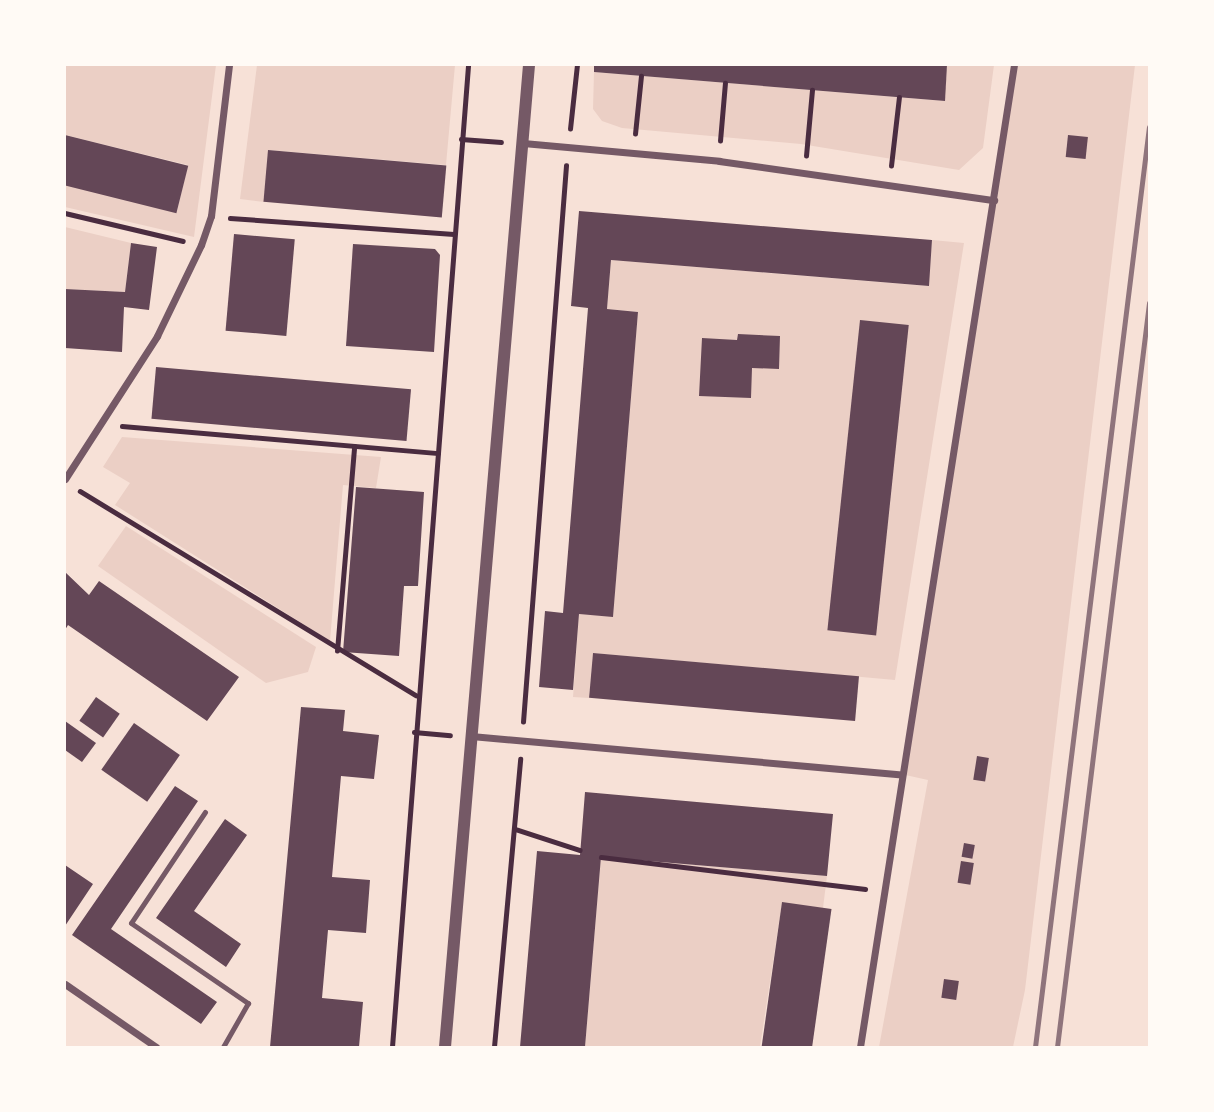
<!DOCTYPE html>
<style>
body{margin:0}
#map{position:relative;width:1214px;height:1112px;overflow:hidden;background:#f7e1d7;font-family:Karla,sans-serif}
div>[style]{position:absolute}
.green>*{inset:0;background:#ebcfc5}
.building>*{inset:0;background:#644757;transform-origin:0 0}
.path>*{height:4.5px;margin:-2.25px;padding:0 2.25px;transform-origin:2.25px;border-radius:2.25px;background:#4a2c40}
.service>*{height:5px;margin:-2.5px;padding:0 2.5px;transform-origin:2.5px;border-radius:2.5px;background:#755966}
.minor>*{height:7px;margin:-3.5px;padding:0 3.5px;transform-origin:3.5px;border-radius:3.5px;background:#755966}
.tertiary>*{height:12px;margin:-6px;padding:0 6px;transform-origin:6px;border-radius:6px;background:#755966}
.rail>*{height:5px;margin:-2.5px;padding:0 2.5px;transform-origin:2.5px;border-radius:2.5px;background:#8f747c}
span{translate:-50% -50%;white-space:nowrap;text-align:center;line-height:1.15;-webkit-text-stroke:6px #fffaf5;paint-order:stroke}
.frame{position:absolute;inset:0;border:66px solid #fffaf5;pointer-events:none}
</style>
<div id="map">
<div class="green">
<i style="clip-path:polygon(65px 65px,216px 65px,194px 237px,65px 207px,65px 184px,177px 211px,188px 165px,65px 135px)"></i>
<i style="clip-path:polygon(257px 65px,455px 65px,446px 165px,269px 150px,264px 202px,240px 199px)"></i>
<i style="clip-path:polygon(947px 65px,994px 65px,983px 148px,959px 170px,801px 144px,622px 128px,602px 121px,593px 109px,594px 72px,944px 101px)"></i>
<i style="clip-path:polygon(1014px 65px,1135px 65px,1025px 990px,1013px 1047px,879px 1047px,928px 780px,901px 774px)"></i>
<i style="clip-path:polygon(65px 227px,131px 243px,125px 292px,65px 289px)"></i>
<i style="clip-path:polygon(932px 240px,964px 243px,895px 680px,593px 653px,589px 698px,573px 697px,579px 614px,613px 616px,638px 312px,607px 309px,611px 260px,928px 286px)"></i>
<i style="clip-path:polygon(122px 437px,381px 457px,376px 488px,343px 485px,330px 641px,115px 505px,130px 483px,103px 467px)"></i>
<i style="clip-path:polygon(126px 526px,316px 647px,308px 672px,266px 683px,98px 566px)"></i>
<i style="clip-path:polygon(601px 857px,827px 876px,823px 908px,782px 903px,760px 1047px,585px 1047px)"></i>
</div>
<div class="building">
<i style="clip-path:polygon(594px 65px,947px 65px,945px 101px,594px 72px)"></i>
<i style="left:65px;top:135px;width:127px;height:49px;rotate:14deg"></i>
<i style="left:1068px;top:135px;width:20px;height:22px;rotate:6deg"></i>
<i style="left:268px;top:150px;width:179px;height:52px;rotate:5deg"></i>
<i style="clip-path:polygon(579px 211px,932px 240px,929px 286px,611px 260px,607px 309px,638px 312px,613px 617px,579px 614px,573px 690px,539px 687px,545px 611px,563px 613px,588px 308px,571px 306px)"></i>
<i style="left:234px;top:234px;width:61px;height:97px;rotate:5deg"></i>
<i style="clip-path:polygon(131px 243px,157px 247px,149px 310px,124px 307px,122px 352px,65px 348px,65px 289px,125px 292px)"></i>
<i style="clip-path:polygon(353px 244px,435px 249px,440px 255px,434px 352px,346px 346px)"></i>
<i style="left:860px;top:320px;width:49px;height:312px;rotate:6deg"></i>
<i style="clip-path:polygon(738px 334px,780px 336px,779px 369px,752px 368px,751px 398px,699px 396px,702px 338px,737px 340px)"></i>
<i style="left:156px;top:367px;width:256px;height:52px;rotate:5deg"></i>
<i style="clip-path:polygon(356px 487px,424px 492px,418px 586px,404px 586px,399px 656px,343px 652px)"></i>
<i style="clip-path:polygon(65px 572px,89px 595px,99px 581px,239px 677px,207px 721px,68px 625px,65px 630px)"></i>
<i style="left:593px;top:653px;width:267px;height:45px;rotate:5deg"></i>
<i style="left:96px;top:697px;width:29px;height:29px;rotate:35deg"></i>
<i style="clip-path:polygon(301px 707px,345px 710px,343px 731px,379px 735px,374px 779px,341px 776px,332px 877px,370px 880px,366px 933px,328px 930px,322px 998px,363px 1002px,359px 1047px,270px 1047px)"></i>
<i style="clip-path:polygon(65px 721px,96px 743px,82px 762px,65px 750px)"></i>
<i style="left:134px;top:723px;width:56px;height:57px;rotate:35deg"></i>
<i style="left:977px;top:756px;width:12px;height:24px;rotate:9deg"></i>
<i style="clip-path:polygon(175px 786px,198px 801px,111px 929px,217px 1002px,201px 1024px,72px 935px)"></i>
<i style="clip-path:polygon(585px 792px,833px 814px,827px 876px,601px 857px,585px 1047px,520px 1047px,537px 851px,580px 855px)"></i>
<i style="clip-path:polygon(225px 819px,247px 835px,194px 911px,241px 944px,226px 967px,156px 918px)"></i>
<i style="left:964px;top:843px;width:11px;height:14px;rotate:10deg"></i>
<i style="clip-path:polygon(65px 856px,65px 865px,93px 884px,65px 926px)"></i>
<i style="left:961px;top:861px;width:13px;height:22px;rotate:9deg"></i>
<i style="left:782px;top:902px;width:50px;height:147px;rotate:8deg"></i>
<i style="left:944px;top:979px;width:15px;height:19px;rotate:8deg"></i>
</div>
<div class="path">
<i style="left:570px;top:129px;width:64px;rotate:-83.8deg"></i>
<i style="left:635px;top:134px;width:58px;rotate:-84.1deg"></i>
<i style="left:461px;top:139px;width:40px;rotate:4.3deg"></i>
<i style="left:720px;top:141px;width:58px;rotate:-85.1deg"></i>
<i style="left:806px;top:156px;width:66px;rotate:-84.8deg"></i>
<i style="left:891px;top:166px;width:69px;rotate:-83.4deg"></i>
<i style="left:65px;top:213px;width:121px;rotate:13.3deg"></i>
<i style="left:230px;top:218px;width:224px;rotate:4.1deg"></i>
<i style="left:122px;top:426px;width:317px;rotate:4.9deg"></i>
<i style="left:80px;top:491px;width:393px;rotate:31.3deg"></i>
<i style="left:337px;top:651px;width:205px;rotate:-85.2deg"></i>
<i style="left:523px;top:722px;width:558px;rotate:-85.58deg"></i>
<i style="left:414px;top:732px;width:36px;rotate:5deg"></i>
<i style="left:515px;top:829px;width:68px;rotate:17.9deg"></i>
<i style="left:601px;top:857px;width:266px;rotate:6.9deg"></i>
<i style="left:392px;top:1047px;width:985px;rotate:-85.57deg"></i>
<i style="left:494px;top:1047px;width:289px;rotate:-84.8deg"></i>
</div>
<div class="service">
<i style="left:205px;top:812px;width:133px;rotate:123.7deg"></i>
<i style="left:131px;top:923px;width:142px;rotate:34.4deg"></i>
<i style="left:248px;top:1003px;width:51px;rotate:119.6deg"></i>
</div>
<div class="minor">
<i style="left:523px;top:143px;width:197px;rotate:5.2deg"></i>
<i style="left:719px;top:161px;width:278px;rotate:8.1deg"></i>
<i style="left:65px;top:479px;width:170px;rotate:-57.2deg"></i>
<i style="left:157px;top:336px;width:101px;rotate:-64.2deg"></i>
<i style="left:201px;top:245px;width:31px;rotate:-71deg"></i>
<i style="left:211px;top:216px;width:152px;rotate:-83.2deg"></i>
<i style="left:471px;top:736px;width:432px;rotate:5.1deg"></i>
<i style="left:65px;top:984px;width:111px;rotate:34.7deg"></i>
<i style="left:860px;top:1047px;width:994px;rotate:-81.09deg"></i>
</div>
<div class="tertiary">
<i style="left:445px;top:1047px;width:986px;rotate:-85.11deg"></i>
</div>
<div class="rail">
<i style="left:1035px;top:1047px;width:927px;rotate:-82.94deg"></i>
<i style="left:1057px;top:1047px;width:750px;rotate:-82.95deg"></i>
</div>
<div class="frame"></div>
</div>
